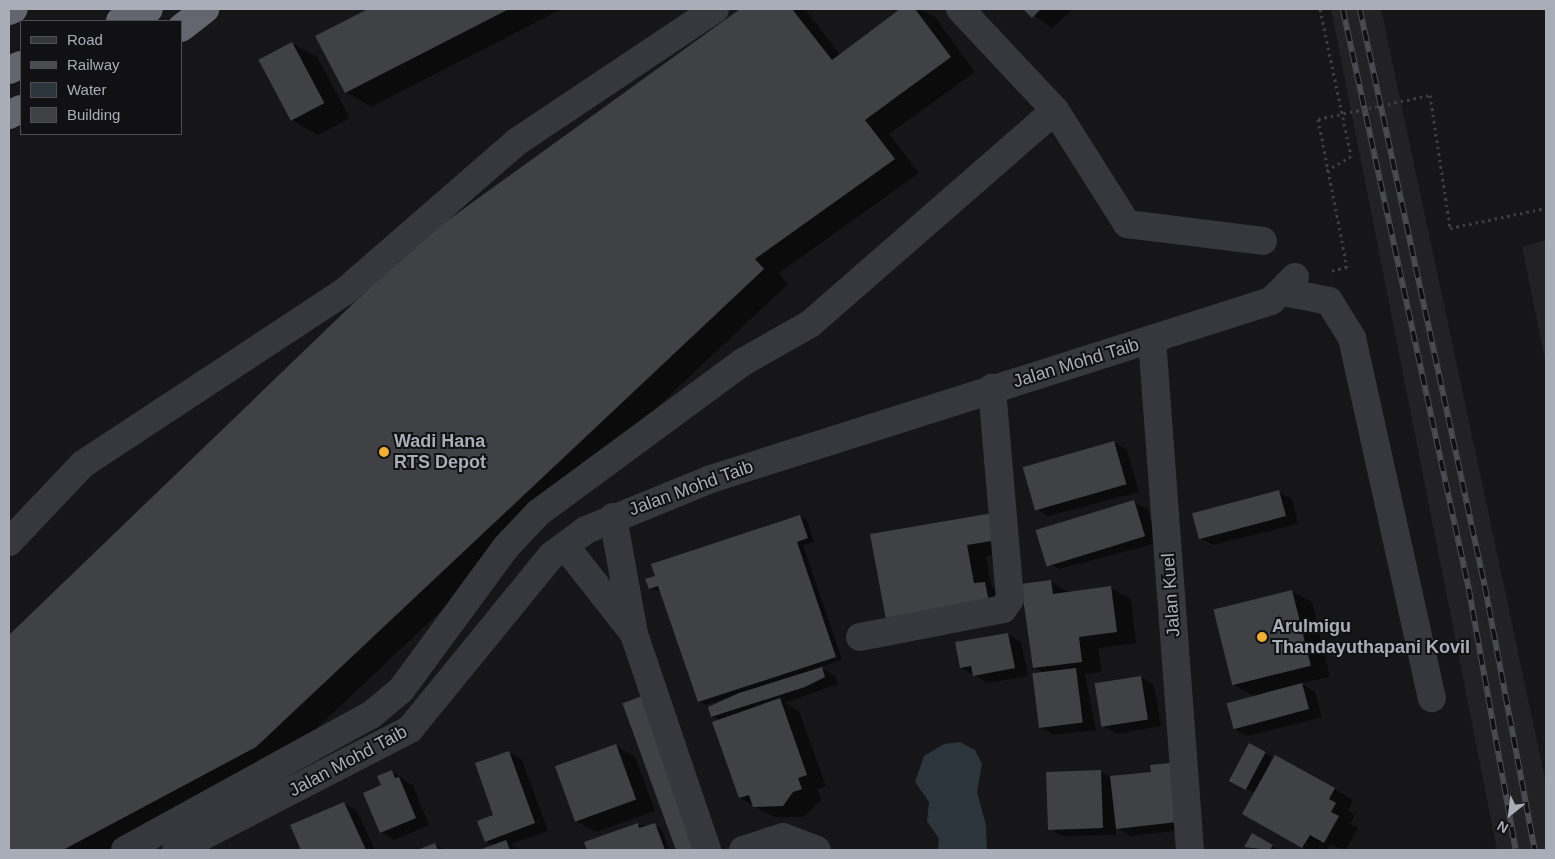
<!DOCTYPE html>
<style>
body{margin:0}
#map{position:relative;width:1555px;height:859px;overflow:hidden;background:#161618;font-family:Arial,sans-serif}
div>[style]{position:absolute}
.built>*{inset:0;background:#222225}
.water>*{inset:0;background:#2c353c}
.shadow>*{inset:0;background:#0007}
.building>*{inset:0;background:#404145;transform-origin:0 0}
.path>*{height:3px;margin-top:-1.5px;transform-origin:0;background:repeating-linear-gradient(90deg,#3d3f44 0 2.5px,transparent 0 6.5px)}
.minor>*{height:28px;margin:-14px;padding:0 14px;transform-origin:14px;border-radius:14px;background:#37383d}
.highway>*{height:28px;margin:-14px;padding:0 14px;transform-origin:14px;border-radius:14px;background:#63666e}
.rail>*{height:5.5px;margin-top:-2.75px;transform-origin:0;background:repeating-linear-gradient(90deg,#111113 0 11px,#4a4c52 0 22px);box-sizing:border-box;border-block:1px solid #4a4c52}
.path-bridge>*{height:3px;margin-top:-1.5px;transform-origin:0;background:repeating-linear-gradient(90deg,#3d3f44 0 2.5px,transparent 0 6.5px)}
.dots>*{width:14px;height:14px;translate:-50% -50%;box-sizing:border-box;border:2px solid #111113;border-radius:50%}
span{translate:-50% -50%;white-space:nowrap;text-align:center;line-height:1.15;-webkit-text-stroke:4px #111113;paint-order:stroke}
.street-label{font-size:18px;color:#a8adb8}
.poi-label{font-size:18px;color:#a8adb8;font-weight:700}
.left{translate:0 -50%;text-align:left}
.frame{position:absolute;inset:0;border:10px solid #a8adb8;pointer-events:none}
.legend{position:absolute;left:20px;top:20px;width:162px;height:115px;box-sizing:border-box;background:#111113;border:1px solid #4d4f55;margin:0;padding:6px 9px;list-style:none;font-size:15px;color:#a8adb8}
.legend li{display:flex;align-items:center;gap:10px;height:25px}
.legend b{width:25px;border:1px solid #4d4f55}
.north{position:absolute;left:1485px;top:789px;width:50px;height:50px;-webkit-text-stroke:4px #111113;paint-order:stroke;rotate:209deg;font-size:14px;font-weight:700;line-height:20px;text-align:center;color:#a8adb8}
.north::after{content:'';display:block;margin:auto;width:18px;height:22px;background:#a8adb8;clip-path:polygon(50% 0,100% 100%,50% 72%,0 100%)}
</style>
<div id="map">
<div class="built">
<i style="clip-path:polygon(1331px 9px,1381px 9px,1546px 783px,1546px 850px,1497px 850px)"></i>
<i style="clip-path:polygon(1546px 240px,1546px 365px,1522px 247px)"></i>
</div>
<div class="water">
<i style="clip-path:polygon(960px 742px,975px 750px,982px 764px,977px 792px,986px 825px,987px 850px,938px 850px,939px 839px,927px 821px,929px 802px,915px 782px,924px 756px,944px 744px)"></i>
</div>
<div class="shadow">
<i style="clip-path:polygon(371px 9px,562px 9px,371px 107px,346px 92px,317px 36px)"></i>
<i style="clip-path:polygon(742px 9px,805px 9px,840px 55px,902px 9px,920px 9px,935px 17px,975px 72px,889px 134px,919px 173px,779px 273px,788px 284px,282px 761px,115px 850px,9px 850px,9px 637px,416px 245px)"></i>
<i style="clip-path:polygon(1025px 9px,1073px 9px,1052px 28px)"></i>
<i style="clip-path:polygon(292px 43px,317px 57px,350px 118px,318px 135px,293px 121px)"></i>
<i style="clip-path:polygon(1114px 442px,1127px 450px,1139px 492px,1048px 516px,1035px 508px)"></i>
<i style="clip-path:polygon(1279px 492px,1292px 499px,1298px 524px,1213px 545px,1200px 538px)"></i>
<i style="clip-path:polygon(1134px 502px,1148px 509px,1157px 543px,1059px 569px,1046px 562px)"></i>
<i style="clip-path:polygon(992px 515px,1016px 551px,986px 556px,992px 587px,1005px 594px,1008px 613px,871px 535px)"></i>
<i style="clip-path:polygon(800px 516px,807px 520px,814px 542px,803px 545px,842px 660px,820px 667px,835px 676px,838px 684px,785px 703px,799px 711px,826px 786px,817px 789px,821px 800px,803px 817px,774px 817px,740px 798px,720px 720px,712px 716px,794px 676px,706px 705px,699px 701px,661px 591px,650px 589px)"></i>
<i style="clip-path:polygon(1050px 581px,1070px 593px,1111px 588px,1131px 599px,1136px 643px,1098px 648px,1102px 672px,1085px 674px,1096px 730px,1054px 735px,1041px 728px,1044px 673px,1034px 667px)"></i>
<i style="clip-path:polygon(1292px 591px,1312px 602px,1330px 677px,1301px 683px,1315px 692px,1322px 717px,1247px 736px,1234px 729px,1254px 696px,1232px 684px)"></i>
<i style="clip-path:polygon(1008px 634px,1021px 642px,1028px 676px,988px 683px,961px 668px)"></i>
<i style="clip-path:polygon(1141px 677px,1154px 685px,1161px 726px,1117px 734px,1103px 726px)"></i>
<i style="clip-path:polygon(1250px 745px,1272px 757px,1261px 783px,1334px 789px,1353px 800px,1348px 811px,1355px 815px,1350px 824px,1358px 828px,1346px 850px,1330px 845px,1327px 850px,1308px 850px,1244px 814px,1255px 793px,1237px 784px)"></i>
<i style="clip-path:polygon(616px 746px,635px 757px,655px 811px,596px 832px,576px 821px)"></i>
<i style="clip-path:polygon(509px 752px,522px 760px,548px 831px,511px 844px,520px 850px,482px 850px,494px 846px,486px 841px)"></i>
<i style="clip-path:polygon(392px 771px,413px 786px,429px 825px,394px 840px,381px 832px,383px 786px)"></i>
<i style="clip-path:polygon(1101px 772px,1111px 777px,1190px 829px,1130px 836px,1116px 827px,1116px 835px,1062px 836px,1049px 828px)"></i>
<i style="clip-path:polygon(344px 803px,357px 811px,375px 850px,302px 850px,292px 826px)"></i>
<i style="clip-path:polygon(637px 824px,661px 828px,669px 850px,589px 850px,586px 843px)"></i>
<i style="clip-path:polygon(1252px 835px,1279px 850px,1278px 850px,1246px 846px)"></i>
<i style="clip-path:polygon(435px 844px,445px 850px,420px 850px)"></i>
</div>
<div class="building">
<i style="clip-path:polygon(368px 9px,509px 9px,345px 93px,315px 36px)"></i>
<i style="clip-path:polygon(740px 9px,792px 9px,832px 60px,900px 9px,915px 9px,951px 57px,865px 120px,895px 159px,755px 259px,764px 269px,256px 747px,63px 850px,9px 850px,9px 635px,415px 244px)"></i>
<i style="clip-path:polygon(1023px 9px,1041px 9px,1032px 18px)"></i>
<i style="left:292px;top:42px;width:69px;height:38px;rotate:62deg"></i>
<i style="left:1114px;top:441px;width:45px;height:95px;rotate:74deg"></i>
<i style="left:1279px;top:490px;width:27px;height:90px;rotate:75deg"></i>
<i style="left:1134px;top:500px;width:38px;height:103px;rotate:73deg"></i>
<i style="clip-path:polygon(993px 513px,997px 540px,967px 545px,974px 583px,985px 582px,989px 602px,886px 620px,870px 534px)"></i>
<i style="clip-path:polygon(800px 515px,808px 538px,797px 542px,836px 657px,698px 702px,658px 586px,649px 589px,645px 579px,655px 576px,651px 564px)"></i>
<i style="clip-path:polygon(1051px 580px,1053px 594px,1111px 586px,1117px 632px,1079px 637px,1082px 662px,1033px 668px,1021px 584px)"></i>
<i style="left:1292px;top:590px;width:78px;height:81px;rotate:76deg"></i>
<i style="clip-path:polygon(1008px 633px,1015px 668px,973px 676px,971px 666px,960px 668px,955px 642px)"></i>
<i style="clip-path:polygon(822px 667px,825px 677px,805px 687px,711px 717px,708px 707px,739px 693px)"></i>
<i style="left:1076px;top:668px;width:55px;height:44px;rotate:83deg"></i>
<i style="left:1141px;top:676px;width:44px;height:47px;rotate:81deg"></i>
<i style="left:1302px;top:683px;width:27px;height:78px;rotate:75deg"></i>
<i style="left:645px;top:695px;width:164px;height:24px;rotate:70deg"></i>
<i style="clip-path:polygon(780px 698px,807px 775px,798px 778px,802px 789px,793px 792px,783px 806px,753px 807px,749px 795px,739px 798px,712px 722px)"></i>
<i style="left:1249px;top:743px;width:19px;height:43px;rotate:28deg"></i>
<i style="left:616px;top:744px;width:59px;height:65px;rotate:70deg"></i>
<i style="clip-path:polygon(509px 751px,535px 823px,485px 842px,477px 821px,493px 815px,475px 763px)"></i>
<i style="clip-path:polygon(1275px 755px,1335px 788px,1329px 799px,1336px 803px,1331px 812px,1339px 816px,1324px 843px,1310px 835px,1302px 848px,1242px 814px)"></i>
<i style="clip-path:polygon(1170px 763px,1177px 822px,1116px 829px,1110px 776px,1151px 772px,1150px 765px)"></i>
<i style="clip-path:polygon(392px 770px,395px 778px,399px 777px,416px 818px,380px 833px,363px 793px,381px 785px,377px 776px)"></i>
<i style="left:1101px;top:770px;width:58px;height:55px;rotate:88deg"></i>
<i style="clip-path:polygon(344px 802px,366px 850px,301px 850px,290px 825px)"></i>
<i style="clip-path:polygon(638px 823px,639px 828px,655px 823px,665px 850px,587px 850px,584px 842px)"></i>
<i style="clip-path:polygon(1252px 833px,1273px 845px,1270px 850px,1244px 847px)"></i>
<i style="clip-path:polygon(506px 840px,510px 850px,479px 850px)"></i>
<i style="clip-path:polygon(435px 843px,438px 850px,417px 850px)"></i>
</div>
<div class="path">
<i style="left:1320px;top:9px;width:150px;rotate:78.1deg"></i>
<i style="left:1351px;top:156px;width:29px;rotate:149deg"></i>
<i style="left:1430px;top:95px;width:134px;rotate:81.4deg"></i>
<i style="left:1450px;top:228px;width:98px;rotate:-11.8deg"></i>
<i style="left:1318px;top:119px;width:151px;rotate:78.9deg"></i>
<i style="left:1347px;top:267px;width:18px;rotate:167deg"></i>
</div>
<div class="minor">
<i style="left:960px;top:9px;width:139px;rotate:46.8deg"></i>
<i style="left:1055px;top:110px;width:135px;rotate:57.7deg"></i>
<i style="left:1127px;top:224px;width:137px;rotate:7.1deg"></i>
<i style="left:1284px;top:292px;width:46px;rotate:11.3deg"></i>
<i style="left:1329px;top:301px;width:44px;rotate:58.1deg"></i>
<i style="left:1352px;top:338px;width:369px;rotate:77.5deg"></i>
<i style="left:1152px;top:339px;width:512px;rotate:85.75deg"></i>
<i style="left:613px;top:517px;width:119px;rotate:79.8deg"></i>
<i style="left:634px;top:634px;width:228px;rotate:71.3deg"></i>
<i style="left:9px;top:542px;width:108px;rotate:-46.5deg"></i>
<i style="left:83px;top:464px;width:313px;rotate:-33.4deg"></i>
<i style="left:344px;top:292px;width:230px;rotate:-41deg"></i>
<i style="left:518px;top:141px;width:237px;rotate:-33.8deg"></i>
<i style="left:565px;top:546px;width:108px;rotate:51.8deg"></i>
<i style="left:860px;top:637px;width:146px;rotate:-11.1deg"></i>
<i style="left:1003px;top:609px;width:12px;rotate:-55deg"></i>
<i style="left:1010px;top:599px;width:212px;rotate:-94.9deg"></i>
<i style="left:125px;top:850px;width:281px;rotate:-28.8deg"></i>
<i style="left:371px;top:715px;width:39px;rotate:-40deg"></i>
<i style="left:401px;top:690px;width:177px;rotate:-53.7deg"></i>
<i style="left:506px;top:547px;width:47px;rotate:-46.7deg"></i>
<i style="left:538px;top:513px;width:255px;rotate:-36.4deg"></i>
<i style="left:743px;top:362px;width:77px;rotate:-29.6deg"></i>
<i style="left:810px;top:324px;width:325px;rotate:-41.1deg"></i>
<i style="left:176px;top:850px;width:263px;rotate:-27.3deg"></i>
<i style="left:410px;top:729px;width:223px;rotate:-50.8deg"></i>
<i style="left:551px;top:556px;width:44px;rotate:-36.6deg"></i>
<i style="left:586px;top:530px;width:135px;rotate:-22.2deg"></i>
<i style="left:711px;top:479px;width:588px;rotate:-17.63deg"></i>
<i style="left:1271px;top:301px;width:34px;rotate:-45deg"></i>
<i style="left:743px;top:850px;width:42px;rotate:-18deg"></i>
<i style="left:783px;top:837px;width:36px;rotate:21deg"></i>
</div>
<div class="highway">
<i style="left:9px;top:11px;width:5px;rotate:-22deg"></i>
<i style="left:120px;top:21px;width:31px;rotate:-22deg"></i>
<i style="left:181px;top:28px;width:31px;rotate:-38deg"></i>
<i style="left:9px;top:70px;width:13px;rotate:-23deg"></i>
<i style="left:9px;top:115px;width:13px;rotate:-27deg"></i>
</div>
<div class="rail">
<i style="left:1343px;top:9px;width:594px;rotate:77.74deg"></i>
<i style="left:1469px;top:589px;width:265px;rotate:79.8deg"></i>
<i style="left:1360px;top:9px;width:590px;rotate:77.78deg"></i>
<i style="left:1485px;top:586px;width:269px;rotate:79.3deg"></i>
</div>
<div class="path-bridge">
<i style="left:1318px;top:119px;width:115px;rotate:-12.1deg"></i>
</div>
<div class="dots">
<i style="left:384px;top:452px;background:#f2b134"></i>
<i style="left:1262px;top:637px;background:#f2b134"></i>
</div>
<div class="street-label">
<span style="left:1076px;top:363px;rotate:-17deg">Jalan Mohd Taib</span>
<span style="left:691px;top:488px;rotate:-20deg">Jalan Mohd Taib</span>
<span style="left:1171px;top:595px;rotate:-94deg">Jalan Kuel</span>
<span style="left:348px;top:761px;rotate:-28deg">Jalan Mohd Taib</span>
</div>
<div class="poi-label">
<span class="left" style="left:394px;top:452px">Wadi Hana<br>RTS Depot</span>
<span class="left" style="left:1272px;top:637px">Arulmigu<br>Thandayuthapani Kovil</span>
</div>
<div class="frame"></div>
<ul class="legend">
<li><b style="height:6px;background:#37383d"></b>Road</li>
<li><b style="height:6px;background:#4a4c52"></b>Railway</li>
<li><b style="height:14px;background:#2c353c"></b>Water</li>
<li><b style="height:14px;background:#404145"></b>Building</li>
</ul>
<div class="north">N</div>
</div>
